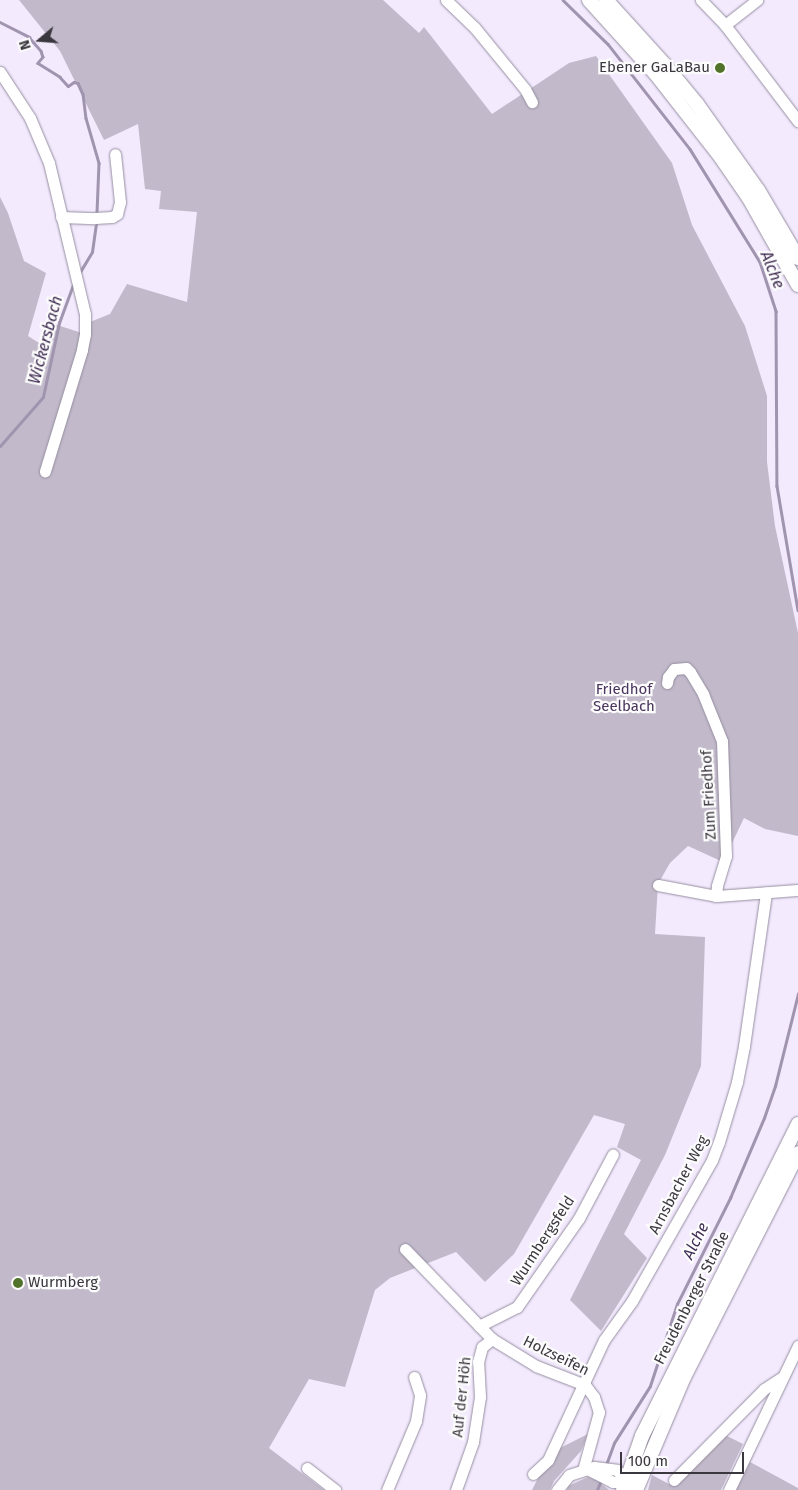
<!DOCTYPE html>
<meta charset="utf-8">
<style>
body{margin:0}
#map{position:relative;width:798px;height:1490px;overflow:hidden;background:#f3eafe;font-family:"Fira Sans",sans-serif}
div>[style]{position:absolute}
.green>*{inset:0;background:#c2bacb}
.stream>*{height:2.5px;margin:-1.25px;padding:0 1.25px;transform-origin:1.25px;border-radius:1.25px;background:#a094af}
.roads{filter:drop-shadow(0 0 1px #968ea0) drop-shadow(0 0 1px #968ea0)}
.minor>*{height:11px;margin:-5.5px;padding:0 5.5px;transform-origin:5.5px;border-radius:5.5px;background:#fff}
.major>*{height:14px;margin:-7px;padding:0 7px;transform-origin:7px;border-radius:7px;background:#fff}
.dots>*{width:14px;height:14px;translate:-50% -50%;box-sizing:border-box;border:2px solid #fcfcfc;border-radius:50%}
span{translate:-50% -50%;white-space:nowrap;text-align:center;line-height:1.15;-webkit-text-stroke:4.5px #fcfcfc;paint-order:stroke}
.poi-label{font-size:15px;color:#3b373f}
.right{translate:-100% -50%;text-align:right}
.left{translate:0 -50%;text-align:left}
.park-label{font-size:15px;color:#49355d}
.street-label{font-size:15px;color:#3b373f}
.water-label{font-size:16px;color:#402d54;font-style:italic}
.north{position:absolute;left:15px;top:15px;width:50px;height:50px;-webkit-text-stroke:4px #fcfcfc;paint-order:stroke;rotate:252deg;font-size:14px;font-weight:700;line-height:20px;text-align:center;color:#3b373f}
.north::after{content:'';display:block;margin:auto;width:18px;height:22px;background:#3b373f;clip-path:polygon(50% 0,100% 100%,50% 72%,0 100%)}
.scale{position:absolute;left:620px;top:1452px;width:124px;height:22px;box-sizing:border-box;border:2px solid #3b373f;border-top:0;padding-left:6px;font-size:15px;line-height:18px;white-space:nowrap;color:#3b373f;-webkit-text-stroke:4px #fcfcfc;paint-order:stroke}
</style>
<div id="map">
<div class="green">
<i style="clip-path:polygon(19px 0,383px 0,419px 33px,424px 27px,492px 114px,569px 63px,596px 56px,672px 163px,692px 225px,745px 326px,767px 396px,767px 462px,775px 526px,798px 633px,798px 836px,765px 829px,744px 818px,723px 862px,688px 846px,670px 863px,658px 884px,655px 934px,705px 937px,701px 1066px,665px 1155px,624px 1234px,647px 1258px,601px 1331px,570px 1300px,641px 1160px,617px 1147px,625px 1124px,594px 1115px,514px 1254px,485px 1282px,456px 1252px,390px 1278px,375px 1290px,345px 1387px,309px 1379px,269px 1448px,324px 1490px,0 1490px,0 197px,8px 213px,24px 261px,46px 273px,28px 336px,47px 348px,54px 324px,82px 333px,90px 322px,110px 314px,127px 284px,187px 302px,197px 212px,159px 209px,161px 191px,145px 189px,138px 124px,104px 140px,60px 51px)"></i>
<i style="clip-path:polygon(588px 1434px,581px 1451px,554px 1481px,550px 1490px,532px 1490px,540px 1474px,558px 1449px)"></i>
<i style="clip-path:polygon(725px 1435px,743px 1444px,721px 1490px,648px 1490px,652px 1475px,669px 1484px,681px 1481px)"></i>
<i style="clip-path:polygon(750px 1462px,798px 1488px,798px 1490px,736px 1490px)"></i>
<i style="clip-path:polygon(588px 1477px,598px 1481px,609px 1490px,567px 1490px,568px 1486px)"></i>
</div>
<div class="stream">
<i style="left:563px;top:0;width:63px;rotate:44.4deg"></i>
<i style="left:608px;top:44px;width:133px;rotate:52deg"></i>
<i style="left:690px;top:149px;width:133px;rotate:58.2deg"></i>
<i style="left:760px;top:262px;width:52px;rotate:71.9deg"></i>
<i style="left:776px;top:311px;width:175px;rotate:89.7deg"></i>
<i style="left:777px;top:486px;width:126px;rotate:80.4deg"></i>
<i style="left:0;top:22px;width:33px;rotate:27deg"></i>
<i style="left:29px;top:37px;width:18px;rotate:49deg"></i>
<i style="left:41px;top:51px;width:6px;rotate:72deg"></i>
<i style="left:43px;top:57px;width:8px;rotate:130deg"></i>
<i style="left:38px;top:63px;width:26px;rotate:32deg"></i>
<i style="left:60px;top:77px;width:12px;rotate:48deg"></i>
<i style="left:68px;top:86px;width:7px;rotate:-34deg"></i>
<i style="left:74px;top:82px;width:4px;rotate:14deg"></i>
<i style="left:78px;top:83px;width:12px;rotate:66deg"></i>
<i style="left:83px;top:94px;width:24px;rotate:83deg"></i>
<i style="left:86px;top:118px;width:47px;rotate:73.9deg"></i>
<i style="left:99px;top:163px;width:50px;rotate:92.3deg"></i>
<i style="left:80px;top:272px;width:23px;rotate:-59deg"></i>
<i style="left:92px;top:252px;width:29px;rotate:-82deg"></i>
<i style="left:0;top:446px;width:65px;rotate:-48.7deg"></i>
<i style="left:43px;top:397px;width:76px;rotate:-77.8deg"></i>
<i style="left:59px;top:323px;width:40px;rotate:-69.8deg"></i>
<i style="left:606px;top:1465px;width:23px;rotate:-70deg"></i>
<i style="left:614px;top:1443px;width:67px;rotate:-57.7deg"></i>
<i style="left:650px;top:1386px;width:86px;rotate:-71.8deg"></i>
<i style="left:677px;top:1304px;width:119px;rotate:-63.4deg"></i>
<i style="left:730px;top:1198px;width:87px;rotate:-67deg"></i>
<i style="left:764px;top:1118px;width:34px;rotate:-71deg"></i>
<i style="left:775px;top:1086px;width:95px;rotate:-76deg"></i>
<i style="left:597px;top:1490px;width:11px;rotate:-68deg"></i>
</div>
<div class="roads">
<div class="minor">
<i style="left:446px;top:0;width:40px;rotate:44deg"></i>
<i style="left:475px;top:28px;width:79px;rotate:50.7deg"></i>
<i style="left:525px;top:89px;width:15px;rotate:62deg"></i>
<i style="left:701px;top:0;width:35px;rotate:46deg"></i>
<i style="left:725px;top:25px;width:121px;rotate:52.8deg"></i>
<i style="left:725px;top:25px;width:41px;rotate:-38deg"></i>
<i style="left:0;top:72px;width:55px;rotate:56.9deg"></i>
<i style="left:30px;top:118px;width:49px;rotate:67.1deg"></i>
<i style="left:49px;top:163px;width:155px;rotate:76.6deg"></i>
<i style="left:85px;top:314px;width:20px;rotate:90deg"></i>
<i style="left:85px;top:334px;width:16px;rotate:101deg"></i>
<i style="left:82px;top:350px;width:127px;rotate:107deg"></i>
<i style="left:61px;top:217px;width:34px;rotate:2deg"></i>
<i style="left:95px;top:218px;width:17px;rotate:-3deg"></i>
<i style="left:112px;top:217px;width:6px;rotate:-31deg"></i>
<i style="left:117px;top:214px;width:12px;rotate:-76deg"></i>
<i style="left:120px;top:202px;width:48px;rotate:-95.9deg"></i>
<i style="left:667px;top:683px;width:6px;rotate:-81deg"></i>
<i style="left:668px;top:677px;width:10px;rotate:-53deg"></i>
<i style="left:674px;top:669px;width:12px;rotate:-5deg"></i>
<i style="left:686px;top:668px;width:6px;rotate:45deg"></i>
<i style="left:690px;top:672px;width:26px;rotate:59deg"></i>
<i style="left:703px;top:694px;width:51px;rotate:68deg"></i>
<i style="left:722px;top:741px;width:115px;rotate:88deg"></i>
<i style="left:726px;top:856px;width:31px;rotate:107deg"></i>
<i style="left:717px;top:886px;width:10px;rotate:96deg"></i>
<i style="left:658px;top:885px;width:59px;rotate:10.7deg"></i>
<i style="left:716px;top:896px;width:82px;rotate:-4.2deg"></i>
<i style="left:405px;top:1249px;width:125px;rotate:46deg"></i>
<i style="left:492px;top:1339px;width:52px;rotate:31.5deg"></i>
<i style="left:536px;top:1366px;width:53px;rotate:21.2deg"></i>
<i style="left:585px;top:1385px;width:15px;rotate:53deg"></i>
<i style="left:594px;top:1397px;width:16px;rotate:72deg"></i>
<i style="left:599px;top:1412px;width:60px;rotate:105.4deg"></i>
<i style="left:479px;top:1326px;width:42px;rotate:-26.6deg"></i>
<i style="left:517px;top:1307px;width:108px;rotate:-55.1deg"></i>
<i style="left:579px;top:1218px;width:72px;rotate:-62deg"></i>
<i style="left:307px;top:1468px;width:36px;rotate:38deg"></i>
<i style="left:533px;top:1474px;width:21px;rotate:-43deg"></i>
<i style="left:548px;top:1460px;width:132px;rotate:-65deg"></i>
<i style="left:604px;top:1340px;width:48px;rotate:-54.3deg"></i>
<i style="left:632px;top:1301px;width:162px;rotate:-60.4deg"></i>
<i style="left:712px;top:1160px;width:19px;rotate:-69deg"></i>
<i style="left:719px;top:1142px;width:63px;rotate:-73.3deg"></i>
<i style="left:737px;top:1082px;width:37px;rotate:-79deg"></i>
<i style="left:744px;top:1046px;width:155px;rotate:-81.8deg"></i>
<i style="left:674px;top:1480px;width:128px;rotate:-45.3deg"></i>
<i style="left:764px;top:1389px;width:20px;rotate:-33deg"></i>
<i style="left:387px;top:1490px;width:75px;rotate:-67.2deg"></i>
<i style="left:416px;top:1421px;width:26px;rotate:-81deg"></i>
<i style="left:420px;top:1395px;width:19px;rotate:-108deg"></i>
<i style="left:456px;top:1490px;width:51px;rotate:-70.5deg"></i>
<i style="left:473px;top:1442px;width:46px;rotate:-81.2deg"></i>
<i style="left:480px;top:1397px;width:35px;rotate:-93deg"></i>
<i style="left:478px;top:1362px;width:16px;rotate:-75deg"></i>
<i style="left:482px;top:1347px;width:13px;rotate:-39deg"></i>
<i style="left:557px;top:1490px;width:19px;rotate:-51deg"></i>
<i style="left:569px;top:1475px;width:26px;rotate:-18deg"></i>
<i style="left:594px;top:1467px;width:23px;rotate:7deg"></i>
<i style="left:617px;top:1470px;width:15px;rotate:53deg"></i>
<i style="left:626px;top:1482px;width:13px;rotate:180deg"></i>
<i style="left:613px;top:1482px;width:27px;rotate:-153deg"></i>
<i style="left:729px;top:1490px;width:160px;rotate:-64.4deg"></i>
</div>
<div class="major">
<i style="left:589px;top:0;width:98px;rotate:47.9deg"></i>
<i style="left:655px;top:73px;width:105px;rotate:51.9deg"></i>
<i style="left:720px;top:156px;width:51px;rotate:55.4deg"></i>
<i style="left:749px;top:198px;width:100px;rotate:60.6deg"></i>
<i style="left:606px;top:0;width:86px;rotate:47.8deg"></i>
<i style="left:664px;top:64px;width:52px;rotate:50.5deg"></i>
<i style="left:697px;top:104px;width:105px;rotate:54.7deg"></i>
<i style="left:758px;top:190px;width:79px;rotate:59.5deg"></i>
<i style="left:623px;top:1490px;width:57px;rotate:-70.6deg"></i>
<i style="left:642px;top:1436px;width:349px;rotate:-63.4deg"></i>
<i style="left:636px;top:1490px;width:123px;rotate:-67deg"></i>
<i style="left:684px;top:1377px;width:251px;rotate:-63deg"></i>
</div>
</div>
<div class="dots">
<i style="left:720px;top:68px;background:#50722a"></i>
<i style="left:18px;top:1283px;background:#50722a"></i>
</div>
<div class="poi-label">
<span class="right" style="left:710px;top:68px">Ebener GaLaBau</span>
<span class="left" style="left:28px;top:1283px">Wurmberg</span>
</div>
<div class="park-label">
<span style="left:624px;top:698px">Friedhof<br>Seelbach</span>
</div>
<div class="street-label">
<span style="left:709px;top:795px;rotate:-93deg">Zum Friedhof</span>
<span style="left:679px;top:1185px;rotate:-62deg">Arnsbacher Weg</span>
<span style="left:543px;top:1241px;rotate:-57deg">Wurmbergsfeld</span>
<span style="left:692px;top:1298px;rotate:-63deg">Freudenberger Straße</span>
<span style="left:556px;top:1356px;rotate:26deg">Holzseifen</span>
<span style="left:462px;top:1397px;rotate:-84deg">Auf der Höh</span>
</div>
<div class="water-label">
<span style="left:772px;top:270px;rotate:68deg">Alche</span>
<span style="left:46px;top:340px;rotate:-75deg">Wickersbach</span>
<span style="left:696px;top:1241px;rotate:-64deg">Alche</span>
</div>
<div class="north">N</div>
<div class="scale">100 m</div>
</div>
